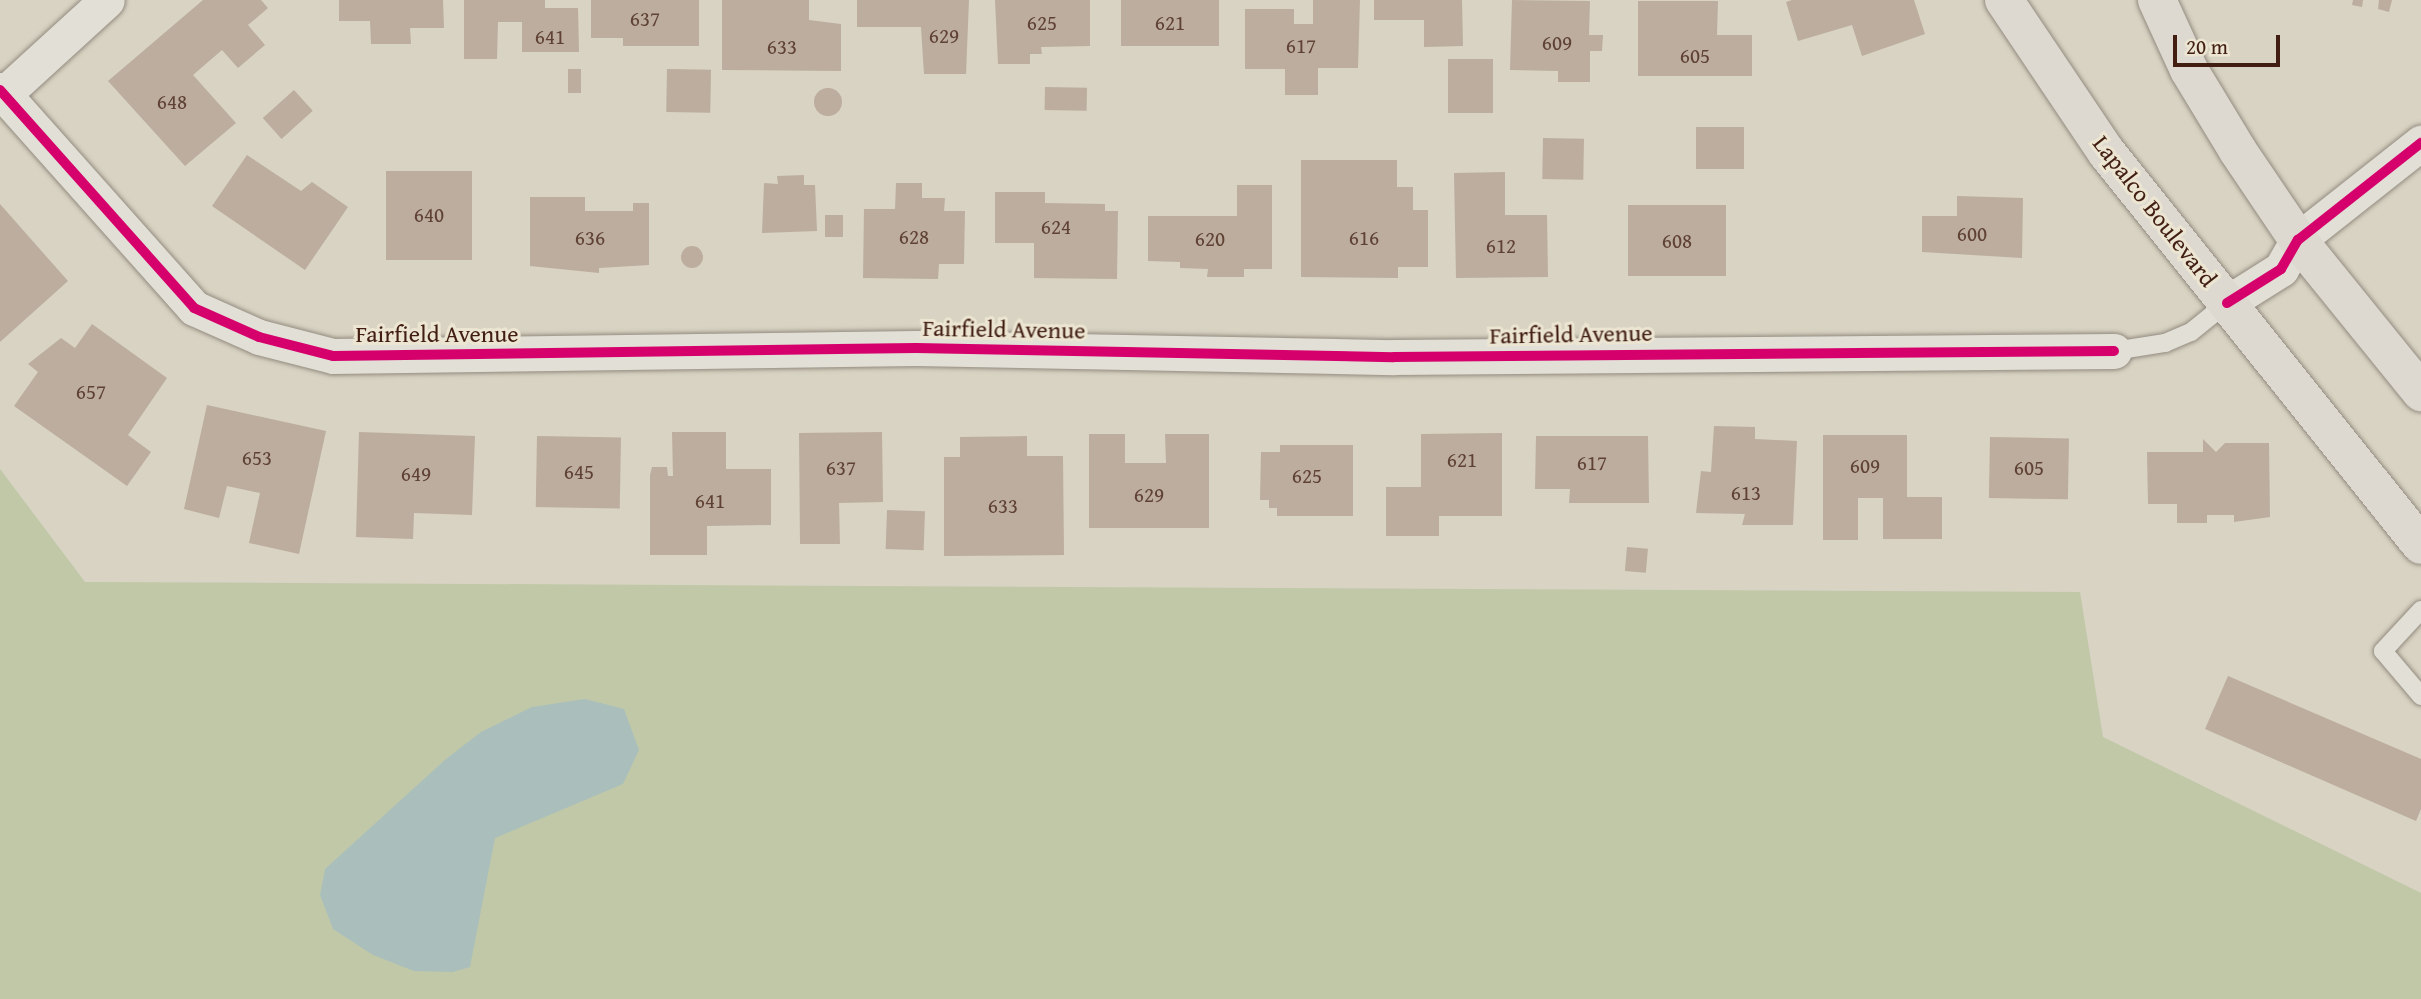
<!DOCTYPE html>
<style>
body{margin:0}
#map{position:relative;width:2421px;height:999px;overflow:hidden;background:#d8d3c2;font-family:"Gentium Book Plus",serif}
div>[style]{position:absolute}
.green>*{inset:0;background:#c0c8a8}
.water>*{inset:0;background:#aabfbb}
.building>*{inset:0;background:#bcad9f;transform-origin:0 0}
.round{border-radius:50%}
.roads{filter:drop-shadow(0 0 2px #938b80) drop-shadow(0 0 2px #938b80)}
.service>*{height:18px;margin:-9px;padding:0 9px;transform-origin:9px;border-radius:9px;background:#e2dfd6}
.minor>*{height:35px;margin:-17.5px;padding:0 17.5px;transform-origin:17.5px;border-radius:17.5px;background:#e2dfd6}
.primary>*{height:38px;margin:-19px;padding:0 19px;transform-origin:19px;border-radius:19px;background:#ddd9d0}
.cycleway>*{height:10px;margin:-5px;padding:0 5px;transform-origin:5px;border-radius:5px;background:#d6006c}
span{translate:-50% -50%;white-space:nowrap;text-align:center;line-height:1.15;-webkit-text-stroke:6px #ece5d2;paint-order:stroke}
.number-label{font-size:21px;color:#604234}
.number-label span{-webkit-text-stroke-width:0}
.street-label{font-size:24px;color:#411e11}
.scale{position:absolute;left:2173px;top:35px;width:107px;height:32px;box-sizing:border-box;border:4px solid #411e11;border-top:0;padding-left:9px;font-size:21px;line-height:24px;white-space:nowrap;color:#411e11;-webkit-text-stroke:5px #ece5d2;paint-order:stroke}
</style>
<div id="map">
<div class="green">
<i style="clip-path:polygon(0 469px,85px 582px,2080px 592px,2103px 737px,2421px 893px,2421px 999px,0 999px)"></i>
</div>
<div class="water">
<i style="clip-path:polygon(585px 699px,624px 709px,639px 750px,623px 784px,495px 838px,470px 967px,453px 972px,414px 971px,373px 955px,333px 929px,320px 895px,325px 869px,446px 759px,481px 732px,532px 707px)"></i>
</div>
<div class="building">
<i style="clip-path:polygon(203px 0,261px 0,268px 8px,248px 25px,265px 45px,238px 68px,222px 50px,193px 75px,236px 123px,185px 166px,108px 81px)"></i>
<i style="clip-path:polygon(339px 0,443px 0,444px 28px,410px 28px,411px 44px,371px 44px,370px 21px,339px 21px)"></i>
<i style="clip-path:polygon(464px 0,545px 0,545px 8px,578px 8px,579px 52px,522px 52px,522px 22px,498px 22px,497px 59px,464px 59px)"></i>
<i style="clip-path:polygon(591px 0,699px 0,699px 46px,623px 46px,623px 38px,591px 38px)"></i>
<i style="clip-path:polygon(722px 0,809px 0,809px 20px,841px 24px,841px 71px,722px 70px)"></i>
<i style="clip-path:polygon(857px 0,969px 0,966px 74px,924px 74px,921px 27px,857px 27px)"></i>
<i style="clip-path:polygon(995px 0,1090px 0,1090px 46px,1041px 47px,1042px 54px,1030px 54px,1030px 64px,998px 64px)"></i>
<i style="left:1121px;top:0;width:98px;height:46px"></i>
<i style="clip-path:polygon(1313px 0,1360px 0,1358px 68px,1318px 68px,1318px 95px,1285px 95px,1285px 69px,1245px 69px,1245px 9px,1294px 9px,1294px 24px,1313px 24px)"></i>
<i style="clip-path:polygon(1374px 0,1462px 0,1463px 46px,1424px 47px,1424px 20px,1374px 20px)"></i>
<i style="clip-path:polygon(1512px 0,1590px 1px,1589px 35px,1603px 35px,1602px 51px,1590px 51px,1590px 82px,1558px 82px,1558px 71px,1510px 70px)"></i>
<i style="clip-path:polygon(1792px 0,1914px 0,1925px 34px,1862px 56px,1852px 25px,1798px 41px,1786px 2px)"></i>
<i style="clip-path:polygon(2353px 0,2363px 0,2362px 7px,2352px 5px)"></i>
<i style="clip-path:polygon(2379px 0,2392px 0,2389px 12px,2378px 9px)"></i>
<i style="clip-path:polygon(1638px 1px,1718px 1px,1717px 35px,1752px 35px,1752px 76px,1638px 76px)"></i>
<i style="left:1448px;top:59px;width:45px;height:54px"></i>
<i style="left:581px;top:69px;width:24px;height:13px;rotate:90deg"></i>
<i style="left:667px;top:69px;width:44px;height:43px;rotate:1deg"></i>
<i style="left:1045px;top:87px;width:42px;height:23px;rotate:1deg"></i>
<i class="round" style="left:814px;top:88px;width:28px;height:28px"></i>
<i style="left:294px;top:90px;width:28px;height:42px;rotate:48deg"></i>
<i style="left:1696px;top:127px;width:48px;height:42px"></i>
<i style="left:1543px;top:138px;width:41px;height:41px;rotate:1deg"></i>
<i style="clip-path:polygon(247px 155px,301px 191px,312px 182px,348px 207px,305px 270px,212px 206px)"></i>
<i style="clip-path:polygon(1301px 160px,1397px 160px,1397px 187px,1413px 187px,1413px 210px,1428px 210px,1428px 267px,1398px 267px,1398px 278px,1301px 277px)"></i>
<i style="left:386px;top:171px;width:86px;height:89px"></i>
<i style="clip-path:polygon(1505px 172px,1505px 215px,1547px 215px,1548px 277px,1456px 278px,1454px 173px)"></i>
<i style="clip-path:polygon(804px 175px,804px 185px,815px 185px,817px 231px,762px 233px,764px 183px,778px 184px,777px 176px)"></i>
<i style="clip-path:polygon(896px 183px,922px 183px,922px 198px,945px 198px,944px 211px,965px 211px,964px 264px,939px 264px,938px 279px,863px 278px,864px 209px,895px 209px)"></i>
<i style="clip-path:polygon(1237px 185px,1272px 185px,1272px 269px,1244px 269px,1244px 277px,1207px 277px,1208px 269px,1180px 268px,1180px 262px,1148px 261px,1148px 216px,1237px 216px)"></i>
<i style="clip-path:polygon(995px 192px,1045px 192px,1045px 203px,1105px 204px,1105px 211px,1118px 211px,1117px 279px,1034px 278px,1034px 243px,995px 243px)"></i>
<i style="clip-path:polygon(1957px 196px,2023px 198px,2022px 258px,1922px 252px,1922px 216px,1957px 216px)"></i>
<i style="clip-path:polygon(530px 197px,585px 197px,585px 211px,633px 211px,633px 203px,649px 203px,649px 265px,599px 268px,599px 273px,530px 266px)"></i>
<i style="clip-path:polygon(0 204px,68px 281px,0 342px)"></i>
<i style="left:1628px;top:205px;width:98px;height:71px"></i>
<i style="left:825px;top:215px;width:18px;height:22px"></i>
<i class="round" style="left:681px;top:246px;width:22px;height:22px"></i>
<i style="clip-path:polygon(92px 324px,167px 378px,128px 435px,151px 452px,127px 486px,14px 406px,38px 372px,28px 364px,61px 338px,75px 348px)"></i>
<i style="clip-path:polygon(207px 405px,326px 431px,299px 554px,249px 543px,260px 493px,227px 486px,219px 518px,184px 509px)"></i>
<i style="clip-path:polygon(1714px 426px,1755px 427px,1755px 439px,1797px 441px,1793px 525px,1742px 525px,1745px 514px,1696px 513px,1701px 471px,1711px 472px)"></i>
<i style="clip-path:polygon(359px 432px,475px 436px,472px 515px,414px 513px,413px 539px,356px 537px)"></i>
<i style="clip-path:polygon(672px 432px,726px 432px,726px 469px,771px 469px,771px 525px,707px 526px,707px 555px,650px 555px,650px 475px,652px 467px,667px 467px,668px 476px,673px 476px)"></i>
<i style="clip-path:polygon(882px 432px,883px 502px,839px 503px,840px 544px,800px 544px,799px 433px)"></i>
<i style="clip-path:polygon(1502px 433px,1502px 516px,1439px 516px,1439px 536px,1386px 536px,1386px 487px,1421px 487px,1421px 434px)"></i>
<i style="clip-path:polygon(1089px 434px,1125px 434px,1125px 463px,1166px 463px,1165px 434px,1209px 434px,1209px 528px,1089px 528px)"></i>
<i style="clip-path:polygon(1823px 435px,1907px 435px,1907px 497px,1942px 497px,1942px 539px,1883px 539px,1883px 498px,1858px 498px,1858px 540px,1823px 540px)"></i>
<i style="left:537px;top:436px;width:84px;height:71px;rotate:1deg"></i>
<i style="clip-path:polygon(1027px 436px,1027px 456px,1063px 456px,1064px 555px,944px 556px,944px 457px,960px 457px,960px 437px)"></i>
<i style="clip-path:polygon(1536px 436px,1648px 436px,1649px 503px,1569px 503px,1570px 489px,1535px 489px)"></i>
<i style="left:1990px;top:437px;width:79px;height:61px;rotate:1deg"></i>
<i style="clip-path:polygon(2203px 439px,2216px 452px,2225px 443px,2269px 443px,2270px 517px,2234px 522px,2234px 515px,2207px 515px,2207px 523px,2177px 523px,2177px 504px,2148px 504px,2147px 452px,2203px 452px)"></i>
<i style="clip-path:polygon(1280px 445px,1353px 445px,1353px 516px,1277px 516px,1277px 508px,1269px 508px,1269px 500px,1260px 500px,1261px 452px,1280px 452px)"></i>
<i style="left:887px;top:510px;width:38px;height:39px;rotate:2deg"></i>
<i style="left:1627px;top:547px;width:21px;height:24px;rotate:5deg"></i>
<i style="clip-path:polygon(2228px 676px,2421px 759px,2421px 809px,2416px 821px,2205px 729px)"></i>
</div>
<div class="roads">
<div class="service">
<i style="left:2114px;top:351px;width:52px;rotate:-8.9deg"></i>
<i style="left:2165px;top:343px;width:28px;rotate:-23deg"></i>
<i style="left:2191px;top:332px;width:46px;rotate:-38.9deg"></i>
<i style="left:2421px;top:610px;width:56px;rotate:132.8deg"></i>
<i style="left:2383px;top:651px;width:59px;rotate:49.8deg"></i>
</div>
<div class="minor">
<i style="left:0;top:90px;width:292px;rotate:48.3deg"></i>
<i style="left:194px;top:308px;width:71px;rotate:24deg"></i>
<i style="left:259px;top:337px;width:76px;rotate:14.4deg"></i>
<i style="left:333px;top:356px;width:583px;rotate:-0.79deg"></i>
<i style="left:916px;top:348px;width:478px;rotate:1.1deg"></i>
<i style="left:1394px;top:357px;width:720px;rotate:-0.48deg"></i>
<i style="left:4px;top:94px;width:139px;rotate:-42.4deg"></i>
<i style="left:2227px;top:303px;width:64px;rotate:-32.2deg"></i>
<i style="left:2281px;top:269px;width:34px;rotate:-60deg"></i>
<i style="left:2298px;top:240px;width:157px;rotate:-38.3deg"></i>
</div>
<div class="primary">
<i style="left:2004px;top:0;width:184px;rotate:56.1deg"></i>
<i style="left:2107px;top:153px;width:502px;rotate:51.3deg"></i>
<i style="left:2157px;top:0;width:77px;rotate:65.4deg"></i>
<i style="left:2189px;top:70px;width:95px;rotate:58.8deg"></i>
<i style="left:2238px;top:151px;width:107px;rotate:56deg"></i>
<i style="left:2298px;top:240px;width:196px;rotate:51deg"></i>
</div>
</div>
<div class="cycleway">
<i style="left:0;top:90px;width:292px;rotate:48.3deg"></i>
<i style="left:194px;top:308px;width:71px;rotate:24deg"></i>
<i style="left:259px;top:337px;width:76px;rotate:14.4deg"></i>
<i style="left:333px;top:356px;width:583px;rotate:-0.79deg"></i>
<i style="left:916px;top:348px;width:478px;rotate:1.1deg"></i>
<i style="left:1394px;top:357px;width:720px;rotate:-0.48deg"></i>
<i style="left:2227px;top:303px;width:64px;rotate:-32.2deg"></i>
<i style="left:2281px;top:269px;width:34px;rotate:-60deg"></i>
<i style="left:2298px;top:240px;width:157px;rotate:-38.3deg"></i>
</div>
<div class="number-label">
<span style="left:645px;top:19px">637</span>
<span style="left:1042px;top:23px">625</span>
<span style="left:1170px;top:23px">621</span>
<span style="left:944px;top:36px">629</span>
<span style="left:550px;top:37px">641</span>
<span style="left:1557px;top:43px">609</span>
<span style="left:1301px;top:46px">617</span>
<span style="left:782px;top:47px">633</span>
<span style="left:1695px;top:56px">605</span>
<span style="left:172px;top:102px">648</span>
<span style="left:429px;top:215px">640</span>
<span style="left:1056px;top:227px">624</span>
<span style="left:1972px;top:234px">600</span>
<span style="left:914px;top:237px">628</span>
<span style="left:590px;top:238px">636</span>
<span style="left:1364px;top:238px">616</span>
<span style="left:1210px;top:239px">620</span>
<span style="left:1677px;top:241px">608</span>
<span style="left:1501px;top:246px">612</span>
<span style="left:91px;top:392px">657</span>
<span style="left:257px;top:458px">653</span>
<span style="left:1462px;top:460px">621</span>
<span style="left:1592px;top:463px">617</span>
<span style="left:1865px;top:466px">609</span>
<span style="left:841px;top:468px">637</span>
<span style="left:2029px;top:468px">605</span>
<span style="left:579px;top:472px">645</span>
<span style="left:416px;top:474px">649</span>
<span style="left:1307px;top:476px">625</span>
<span style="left:1746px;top:493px">613</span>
<span style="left:1149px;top:495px">629</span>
<span style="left:710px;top:501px">641</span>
<span style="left:1003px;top:506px">633</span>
</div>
<div class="street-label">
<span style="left:2155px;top:211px;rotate:52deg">Lapalco Boulevard</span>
<span style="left:1004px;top:329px;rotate:1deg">Fairfield Avenue</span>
<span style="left:437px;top:334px">Fairfield Avenue</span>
<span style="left:1571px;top:334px;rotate:-1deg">Fairfield Avenue</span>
</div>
<div class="scale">20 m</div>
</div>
